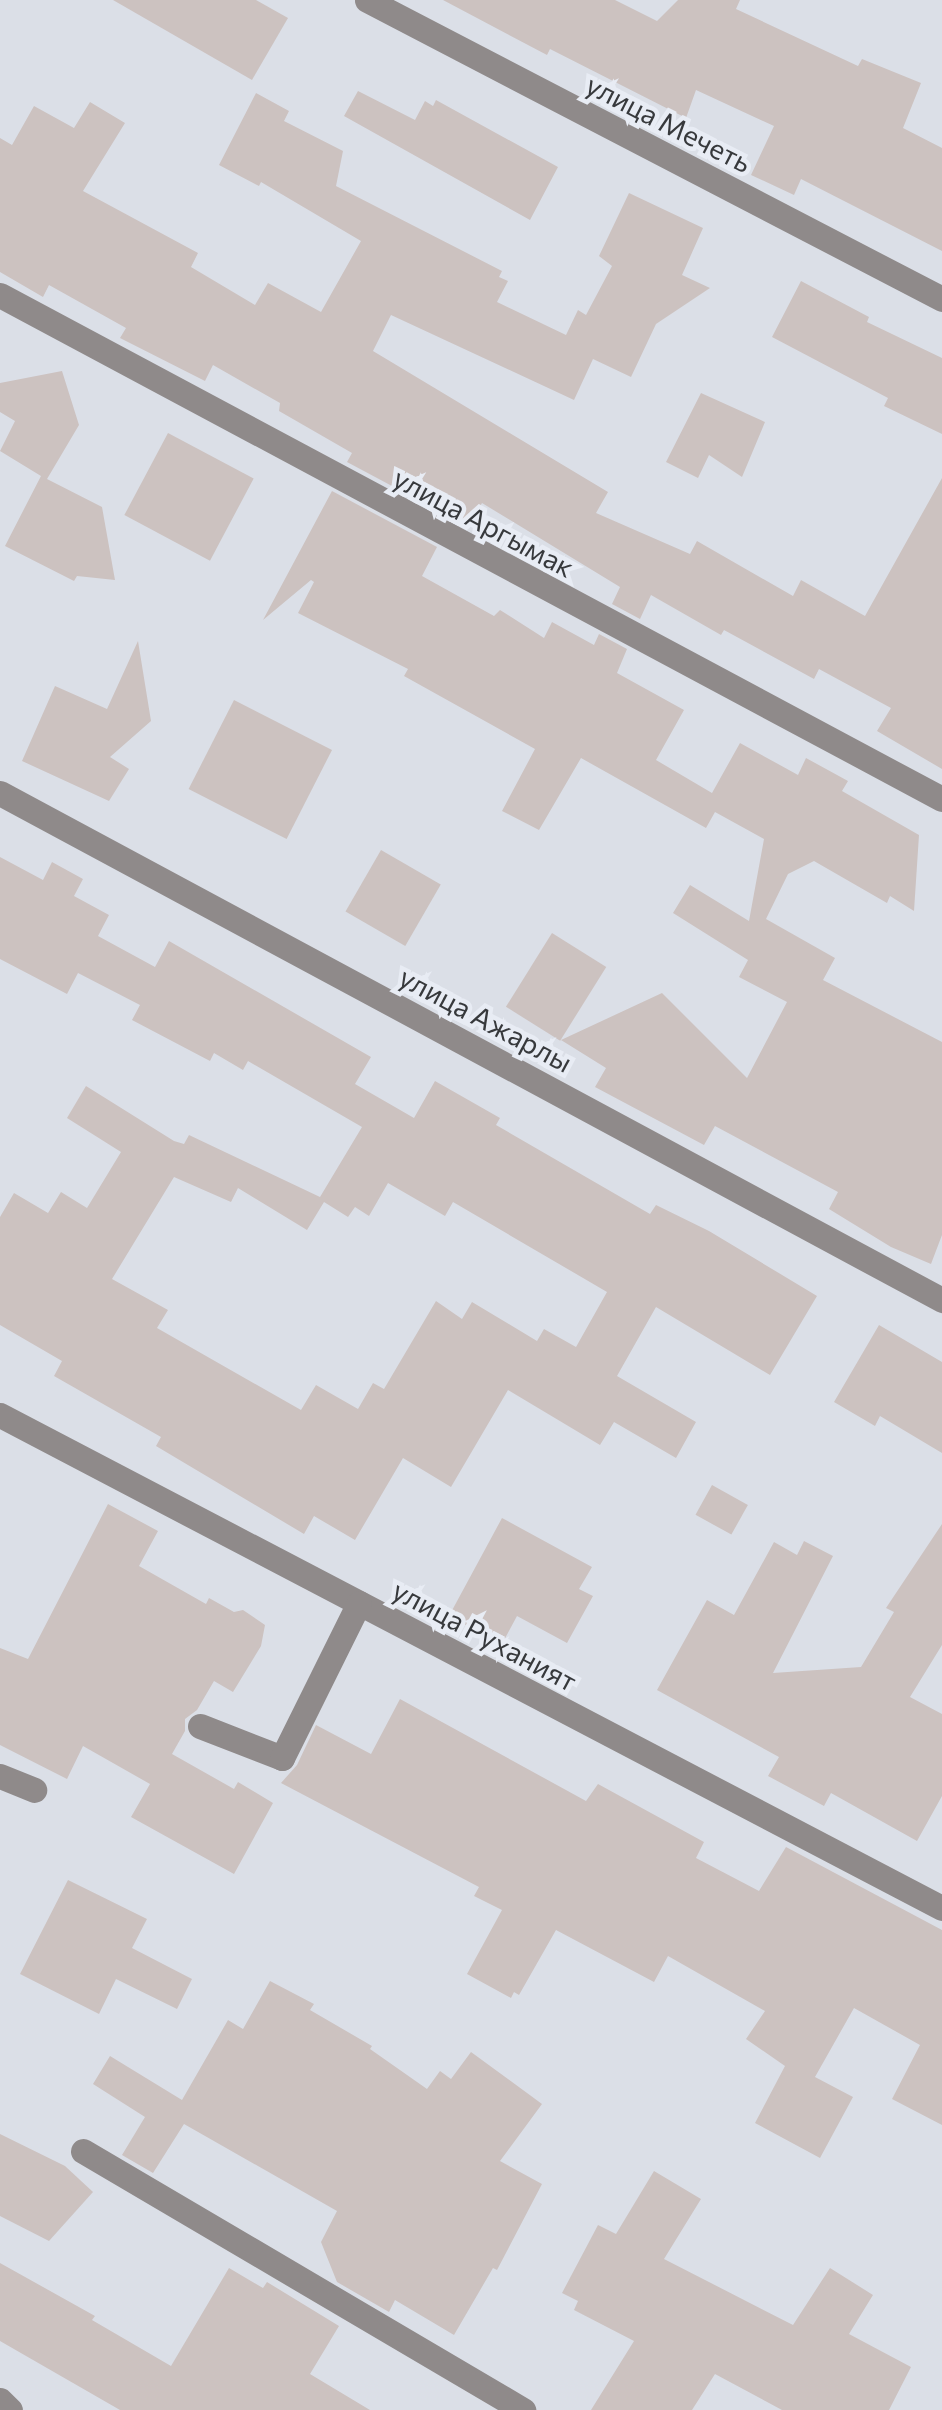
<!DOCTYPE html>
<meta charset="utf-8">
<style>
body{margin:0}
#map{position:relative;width:942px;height:2410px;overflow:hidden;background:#dbdfe7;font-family:Commissioner,sans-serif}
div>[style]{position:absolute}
.building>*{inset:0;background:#ccc2c0;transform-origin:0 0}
.minor>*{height:25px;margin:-12.5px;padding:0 12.5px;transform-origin:12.5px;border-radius:12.5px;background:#8f8a8a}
span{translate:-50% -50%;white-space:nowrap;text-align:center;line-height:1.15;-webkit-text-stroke:9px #e8ecf4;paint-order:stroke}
.street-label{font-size:28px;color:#37393c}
</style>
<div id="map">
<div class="building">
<i style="clip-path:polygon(113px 0,256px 0,288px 18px,252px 80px)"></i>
<i style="clip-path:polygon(443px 0,615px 0,657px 21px,678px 0,740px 0,736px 9px,858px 66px,862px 59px,921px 83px,903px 128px,942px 148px,942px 251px,801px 179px,794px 195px,751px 175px,774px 126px,696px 90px,686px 118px,550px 49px,547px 55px)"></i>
<i style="clip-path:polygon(358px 91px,415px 120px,425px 101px,433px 106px,436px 100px,558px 167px,530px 220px,344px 116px)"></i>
<i style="clip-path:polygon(256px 93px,289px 111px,284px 121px,343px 151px,336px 186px,502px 271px,499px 277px,508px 281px,497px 302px,566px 335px,578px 310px,586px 315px,612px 266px,599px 256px,629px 193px,703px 228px,682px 275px,710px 288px,656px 324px,631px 377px,593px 359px,574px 400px,391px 315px,373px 351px,608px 492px,596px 513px,690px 554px,697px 541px,793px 596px,801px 580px,865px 616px,942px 478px,942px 769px,877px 731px,891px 708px,819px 669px,814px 679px,724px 630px,721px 635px,651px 595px,640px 619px,612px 604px,620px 587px,482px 503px,470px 523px,455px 513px,452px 518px,347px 462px,352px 453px,279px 411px,280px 403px,213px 365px,205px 381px,120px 338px,126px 328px,49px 285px,43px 297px,0 272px,0 138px,12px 145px,34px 106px,74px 128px,90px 102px,125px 123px,83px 191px,198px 253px,191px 267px,255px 305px,268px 283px,321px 312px,361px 241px,261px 182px,259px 186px,219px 165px)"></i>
<i style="clip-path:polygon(801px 281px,869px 317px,867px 322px,942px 358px,942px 434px,884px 406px,888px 398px,772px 337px)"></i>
<i style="clip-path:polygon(62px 371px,79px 425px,47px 479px,102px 507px,115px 580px,77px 576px,74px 581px,5px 546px,41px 476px,0 451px,15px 421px,0 412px,0 383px)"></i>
<i style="clip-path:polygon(701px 393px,765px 422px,742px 477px,709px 455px,698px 478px,666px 462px)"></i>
<i style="left:168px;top:433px;width:97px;height:93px;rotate:28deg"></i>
<i style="clip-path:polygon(332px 491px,437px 547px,422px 576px,494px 616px,500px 610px,544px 638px,552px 622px,594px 645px,599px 634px,627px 649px,617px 673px,684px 710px,656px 760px,712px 793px,740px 743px,798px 775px,806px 758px,848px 781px,842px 791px,919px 835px,914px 911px,890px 896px,887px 903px,814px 861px,788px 874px,766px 919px,835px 958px,823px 980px,942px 1042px,942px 1235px,931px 1264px,891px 1247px,829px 1209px,838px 1192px,715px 1126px,704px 1145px,595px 1087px,606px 1068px,561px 1040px,662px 993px,747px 1078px,787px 1002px,739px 977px,748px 960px,673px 913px,690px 885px,749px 921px,764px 839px,715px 812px,706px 828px,581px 758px,539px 830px,502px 811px,535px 749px,404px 676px,408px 669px,298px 613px,314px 582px,311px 580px,263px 620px)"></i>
<i style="clip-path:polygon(138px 641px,151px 721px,110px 757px,129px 769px,109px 801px,22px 761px,55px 686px,107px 709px)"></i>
<i style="left:234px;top:700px;width:110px;height:100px;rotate:27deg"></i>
<i style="left:381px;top:850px;width:69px;height:71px;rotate:30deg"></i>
<i style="clip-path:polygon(evenodd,0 857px,43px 880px,52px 862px,83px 879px,74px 896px,109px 915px,98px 936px,155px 967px,169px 941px,371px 1057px,355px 1084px,414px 1118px,435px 1081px,500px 1118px,496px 1125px,650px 1214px,656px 1205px,709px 1231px,817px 1296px,770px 1375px,656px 1307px,617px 1376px,696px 1422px,676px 1458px,614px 1422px,600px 1445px,508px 1390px,451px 1487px,403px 1458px,355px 1540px,314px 1516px,304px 1534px,156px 1446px,161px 1437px,54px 1376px,62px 1361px,0 1325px,0 1217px,14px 1193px,48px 1213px,61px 1192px,87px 1208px,121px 1152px,67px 1118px,86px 1086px,174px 1141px,184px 1144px,189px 1135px,320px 1197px,362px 1127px,248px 1061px,243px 1070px,214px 1053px,210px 1061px,132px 1020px,140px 1005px,78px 973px,67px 994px,0 959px,0 857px,174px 1177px,231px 1202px,238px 1188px,307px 1230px,324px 1202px,348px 1217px,355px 1207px,369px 1216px,388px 1183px,445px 1216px,453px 1202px,607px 1292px,576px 1347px,544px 1329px,537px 1341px,472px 1302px,462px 1319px,436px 1301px,384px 1389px,373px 1383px,358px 1409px,316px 1385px,301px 1410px,157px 1328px,168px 1310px,112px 1279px,174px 1177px)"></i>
<i style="left:552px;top:933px;width:64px;height:87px;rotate:32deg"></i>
<i style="clip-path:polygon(879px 1325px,942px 1362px,942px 1453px,880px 1416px,875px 1426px,834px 1402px)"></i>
<i style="left:712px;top:1485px;width:41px;height:34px;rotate:29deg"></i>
<i style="clip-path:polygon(108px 1504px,158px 1531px,139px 1566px,206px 1604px,209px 1598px,234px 1612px,243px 1610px,265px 1625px,261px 1646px,233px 1692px,214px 1681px,197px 1710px,185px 1719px,185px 1731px,172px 1754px,234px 1789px,238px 1782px,273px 1803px,234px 1874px,131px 1817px,150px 1784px,83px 1746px,67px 1779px,0 1745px,0 1648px,28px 1659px)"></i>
<i style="clip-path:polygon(502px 1518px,592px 1567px,579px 1589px,593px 1596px,567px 1643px,517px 1616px,502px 1644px,449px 1616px)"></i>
<i style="clip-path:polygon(942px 1524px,942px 1645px,910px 1697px,942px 1714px,942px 1796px,917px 1841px,831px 1793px,824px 1806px,768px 1776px,779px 1757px,657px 1690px,707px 1600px,734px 1615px,774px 1542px,797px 1555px,804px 1541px,833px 1556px,773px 1673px,861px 1667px,894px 1612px,886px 1608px)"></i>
<i style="clip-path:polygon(400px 1699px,586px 1801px,598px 1784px,704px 1842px,696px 1858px,759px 1891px,786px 1847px,942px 1930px,942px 2125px,892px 2099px,920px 2045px,854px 2008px,815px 2077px,853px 2097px,820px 2158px,755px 2123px,785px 2066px,746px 2039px,765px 2011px,668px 1956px,654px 1982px,556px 1930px,519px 1995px,514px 1992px,511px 1998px,467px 1974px,502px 1910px,474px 1896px,479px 1887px,281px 1783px,297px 1765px,316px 1725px,371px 1754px)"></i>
<i style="clip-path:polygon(68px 1880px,147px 1919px,132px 1948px,192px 1979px,177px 2009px,116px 1979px,99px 2014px,20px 1974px)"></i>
<i style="clip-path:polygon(270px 1981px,314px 2004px,310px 2010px,372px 2046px,370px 2049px,427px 2089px,440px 2071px,451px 2079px,471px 2052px,542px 2104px,500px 2161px,542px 2184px,497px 2270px,493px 2268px,454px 2335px,395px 2300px,389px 2312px,337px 2282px,321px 2242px,337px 2211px,184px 2124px,153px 2173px,122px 2155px,145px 2117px,93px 2084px,110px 2056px,182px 2100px,228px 2020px,243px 2029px)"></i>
<i style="clip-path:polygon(0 2134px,65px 2166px,93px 2192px,49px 2241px,0 2216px)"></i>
<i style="clip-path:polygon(654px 2171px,701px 2199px,664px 2259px,793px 2325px,830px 2268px,873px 2295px,849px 2334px,911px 2367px,889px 2410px,782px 2410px,715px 2374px,692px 2410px,591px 2410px,634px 2341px,574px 2310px,578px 2301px,562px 2293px,598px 2225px,616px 2234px)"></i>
<i style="clip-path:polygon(0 2263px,95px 2316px,92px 2320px,171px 2366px,229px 2268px,263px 2288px,267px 2282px,339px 2326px,310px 2374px,370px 2410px,120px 2410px,0 2341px)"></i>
</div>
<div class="minor">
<i style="left:367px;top:0;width:648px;rotate:27.47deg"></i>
<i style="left:0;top:295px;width:1068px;rotate:28.15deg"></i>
<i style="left:0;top:793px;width:1070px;rotate:28.29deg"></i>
<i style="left:0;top:1415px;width:1063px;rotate:27.63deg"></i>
<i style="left:200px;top:1726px;width:88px;rotate:21.3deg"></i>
<i style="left:282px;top:1758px;width:173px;rotate:-63.6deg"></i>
<i style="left:0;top:1776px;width:37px;rotate:22deg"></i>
<i style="left:83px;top:2151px;width:511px;rotate:30.48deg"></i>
<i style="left:0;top:2400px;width:14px;rotate:45deg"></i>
</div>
<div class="street-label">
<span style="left:669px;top:123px;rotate:27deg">улица Мечеть</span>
<span style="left:484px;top:522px;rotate:28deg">улица Аргымак</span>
<span style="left:486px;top:1019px;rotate:28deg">улица Ажарлы</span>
<span style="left:485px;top:1635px;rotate:28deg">улица Руханият</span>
</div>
</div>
